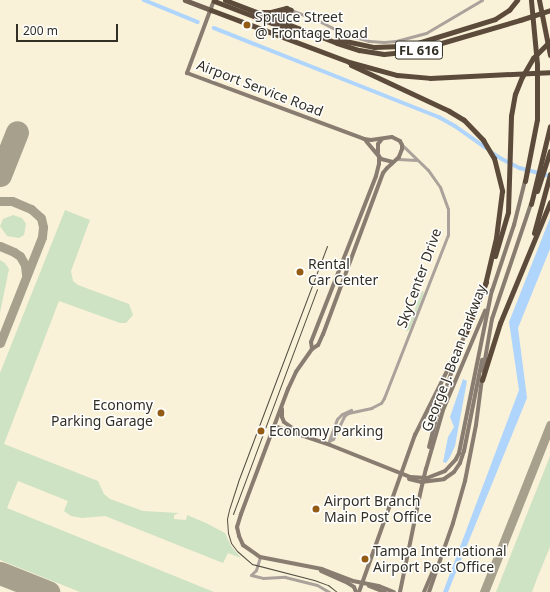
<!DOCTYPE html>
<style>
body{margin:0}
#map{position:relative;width:550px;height:592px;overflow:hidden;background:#faf2d8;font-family:"Noto Sans",sans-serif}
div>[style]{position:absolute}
.green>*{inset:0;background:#cee2c4}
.water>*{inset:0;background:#afd5fd}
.canal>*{height:3.5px;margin:-1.75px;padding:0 1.75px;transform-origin:1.75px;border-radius:1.75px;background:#afd5fd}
.taxiway>*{height:9px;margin:-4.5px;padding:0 4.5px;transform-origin:4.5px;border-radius:4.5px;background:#a6a08c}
.runway>*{height:23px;margin:-11.5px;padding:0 11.5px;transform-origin:11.5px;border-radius:11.5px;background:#a6a08c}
.street>*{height:3px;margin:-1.5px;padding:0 1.5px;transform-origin:1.5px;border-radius:1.5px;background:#aba29b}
.secondary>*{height:4px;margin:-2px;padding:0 2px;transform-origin:2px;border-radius:2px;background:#897d71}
.primary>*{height:4.5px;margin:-2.25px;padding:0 2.25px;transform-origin:2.25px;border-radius:2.25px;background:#716254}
.highway>*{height:5px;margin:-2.5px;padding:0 2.5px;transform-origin:2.5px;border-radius:2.5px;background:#5c4b3b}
.tram>*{height:1px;margin:-0.5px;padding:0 0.5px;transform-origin:0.5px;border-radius:0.5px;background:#514d41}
.secondary-bridge>*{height:4px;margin:-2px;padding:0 2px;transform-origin:2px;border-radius:2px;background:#897d71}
.highway-bridge>*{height:5px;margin:-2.5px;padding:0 2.5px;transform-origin:2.5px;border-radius:2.5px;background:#5c4b3b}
.dots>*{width:11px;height:11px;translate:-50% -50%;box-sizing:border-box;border:2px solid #fff;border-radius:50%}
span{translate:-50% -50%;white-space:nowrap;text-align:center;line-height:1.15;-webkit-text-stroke:3px #fff;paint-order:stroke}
.shield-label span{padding:1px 3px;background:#fff;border:1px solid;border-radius:3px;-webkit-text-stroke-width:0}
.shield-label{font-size:13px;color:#322f25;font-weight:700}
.poi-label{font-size:14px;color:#322f25}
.left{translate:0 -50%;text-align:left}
.right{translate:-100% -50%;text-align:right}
.street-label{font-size:14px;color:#322f25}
.scale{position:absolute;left:16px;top:24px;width:102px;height:18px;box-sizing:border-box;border:2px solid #322f25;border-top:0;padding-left:5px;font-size:12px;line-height:14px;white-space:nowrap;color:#322f25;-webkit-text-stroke:3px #fff;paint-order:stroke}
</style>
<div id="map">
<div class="green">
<i style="clip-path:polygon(65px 210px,90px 220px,71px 271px,73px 281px,78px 285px,129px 304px,133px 315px,126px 323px,120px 323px,59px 301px,4px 444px,98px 481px,104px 494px,110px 499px,143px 511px,179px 513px,174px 515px,174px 519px,186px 520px,187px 515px,206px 523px,225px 533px,231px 546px,241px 558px,228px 553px,223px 563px,105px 516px,82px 518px,71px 516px,64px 511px,68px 501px,18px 481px,7px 508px,214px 592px,80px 592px,0 560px,0 373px)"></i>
<i style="clip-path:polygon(13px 215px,22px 218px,26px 224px,24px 235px,19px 238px,7px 236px,0 226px,3px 219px)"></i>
<i style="clip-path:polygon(0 260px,5px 263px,9px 269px,0 313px)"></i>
<i style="clip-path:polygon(422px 291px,424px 292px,423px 296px,410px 329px,406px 332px)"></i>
<i style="clip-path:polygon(550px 456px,550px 547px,538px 576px,532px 592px,496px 592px)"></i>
</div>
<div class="water">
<i style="clip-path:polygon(550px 218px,550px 249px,518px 328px,527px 398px,448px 592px,443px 592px,519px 390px,509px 322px)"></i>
<i style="clip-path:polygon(463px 379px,467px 381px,455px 446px,450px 457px,446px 463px,443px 462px,448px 437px,454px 427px,450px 417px)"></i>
</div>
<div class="canal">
<i style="left:144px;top:0;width:58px;rotate:22.2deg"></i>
<i style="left:214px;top:28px;width:242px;rotate:21.6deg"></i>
<i style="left:439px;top:117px;width:18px;rotate:29deg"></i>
<i style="left:455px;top:126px;width:38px;rotate:35deg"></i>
<i style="left:491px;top:152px;width:13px;rotate:32deg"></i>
<i style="left:502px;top:159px;width:20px;rotate:27deg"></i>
<i style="left:520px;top:168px;width:31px;rotate:15deg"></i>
</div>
<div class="taxiway">
<i style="left:0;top:201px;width:12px"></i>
<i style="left:12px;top:201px;width:21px;rotate:23deg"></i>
<i style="left:31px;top:209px;width:13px;rotate:42deg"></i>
<i style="left:41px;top:218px;width:9px;rotate:77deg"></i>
<i style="left:43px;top:227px;width:10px;rotate:96deg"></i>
<i style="left:42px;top:237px;width:114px;rotate:111.6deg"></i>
<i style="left:0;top:246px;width:15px;rotate:23deg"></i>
<i style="left:14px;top:252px;width:7px;rotate:34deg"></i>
<i style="left:20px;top:256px;width:10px;rotate:61deg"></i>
<i style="left:25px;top:265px;width:9px;rotate:84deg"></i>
<i style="left:484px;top:592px;width:180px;rotate:-68.4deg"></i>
</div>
<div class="runway">
<i style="left:0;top:175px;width:46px;rotate:-68.4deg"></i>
<i style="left:0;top:573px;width:52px;rotate:21.6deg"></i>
</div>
<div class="street">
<i style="left:291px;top:10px;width:28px;rotate:21deg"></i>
<i style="left:317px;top:20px;width:34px;rotate:27deg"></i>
<i style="left:347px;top:35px;width:23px;rotate:15deg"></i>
<i style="left:369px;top:41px;width:15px;rotate:4deg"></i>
<i style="left:384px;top:42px;width:12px;rotate:-5deg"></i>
<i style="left:396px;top:41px;width:31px;rotate:-15deg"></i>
<i style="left:426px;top:33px;width:65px;rotate:-30.5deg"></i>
<i style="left:398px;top:159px;width:18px;rotate:3deg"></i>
<i style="left:329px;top:441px;width:4px;rotate:-27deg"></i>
<i style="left:333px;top:439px;width:25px;rotate:-64deg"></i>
<i style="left:344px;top:416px;width:5px;rotate:-37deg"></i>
<i style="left:348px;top:413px;width:24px;rotate:-12deg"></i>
<i style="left:371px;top:408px;width:11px;rotate:-27deg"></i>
<i style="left:381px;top:403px;width:6px;rotate:-59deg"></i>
<i style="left:384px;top:398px;width:175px;rotate:-68.6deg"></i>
<i style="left:448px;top:235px;width:26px;rotate:-90deg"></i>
<i style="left:448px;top:209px;width:23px;rotate:-110deg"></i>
<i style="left:440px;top:187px;width:21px;rotate:-125deg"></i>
<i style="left:428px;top:170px;width:35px;rotate:-136deg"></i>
<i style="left:329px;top:441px;width:23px;rotate:-70deg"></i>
<i style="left:337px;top:419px;width:7px;rotate:-45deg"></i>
<i style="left:342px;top:414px;width:10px;rotate:-24deg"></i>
<i style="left:260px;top:557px;width:14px;rotate:107deg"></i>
<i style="left:256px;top:570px;width:7px;rotate:135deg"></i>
<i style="left:251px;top:575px;width:12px;rotate:14deg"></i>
<i style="left:263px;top:578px;width:22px;rotate:-3deg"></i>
<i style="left:285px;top:577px;width:33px;rotate:14deg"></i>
<i style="left:317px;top:585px;width:14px;rotate:30deg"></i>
</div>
<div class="secondary">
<i style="left:214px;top:0;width:78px;rotate:110.3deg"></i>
<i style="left:187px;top:73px;width:189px;rotate:20.4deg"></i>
<i style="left:364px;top:139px;width:7px;rotate:8deg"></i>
<i style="left:371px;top:140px;width:21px;rotate:-8deg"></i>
<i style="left:392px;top:137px;width:9px;rotate:27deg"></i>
<i style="left:400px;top:141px;width:4px;rotate:63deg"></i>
<i style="left:402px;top:145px;width:4px;rotate:90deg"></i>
<i style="left:402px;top:149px;width:9px;rotate:111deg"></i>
<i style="left:399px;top:157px;width:16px;rotate:137deg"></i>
<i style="left:387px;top:168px;width:6px;rotate:129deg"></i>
<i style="left:383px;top:173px;width:172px;rotate:110.4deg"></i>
<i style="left:323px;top:334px;width:12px;rotate:114deg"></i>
<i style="left:318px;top:345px;width:7px;rotate:146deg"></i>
<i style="left:312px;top:349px;width:28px;rotate:125deg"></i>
<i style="left:296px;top:372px;width:19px;rotate:115deg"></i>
<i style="left:288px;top:389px;width:134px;rotate:110.6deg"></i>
<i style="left:241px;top:514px;width:14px;rotate:107deg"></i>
<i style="left:237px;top:527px;width:9px;rotate:77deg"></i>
<i style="left:239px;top:536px;width:10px;rotate:66deg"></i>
<i style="left:243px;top:545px;width:21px;rotate:35deg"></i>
<i style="left:260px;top:557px;width:63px;rotate:11deg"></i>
<i style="left:322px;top:569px;width:33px;rotate:21deg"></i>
<i style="left:353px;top:581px;width:26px;rotate:11deg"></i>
<i style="left:379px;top:586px;width:16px;rotate:22deg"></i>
<i style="left:366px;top:141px;width:23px;rotate:50deg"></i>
<i style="left:381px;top:159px;width:12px;rotate:14deg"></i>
<i style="left:378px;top:153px;width:9px;rotate:-90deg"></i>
<i style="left:378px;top:144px;width:6px;rotate:-51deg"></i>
<i style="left:492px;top:291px;width:70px;rotate:-71.6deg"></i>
<i style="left:514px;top:225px;width:45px;rotate:-76deg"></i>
<i style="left:312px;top:349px;width:7px;rotate:-98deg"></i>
<i style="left:311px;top:342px;width:178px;rotate:-68.6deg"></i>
<i style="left:376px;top:176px;width:12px;rotate:-76deg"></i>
<i style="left:379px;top:164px;width:8px;rotate:-90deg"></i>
<i style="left:483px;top:371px;width:53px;rotate:-80.2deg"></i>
<i style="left:492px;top:319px;width:121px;rotate:-71.3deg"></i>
<i style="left:282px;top:409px;width:8px;rotate:90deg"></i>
<i style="left:282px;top:417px;width:5px;rotate:68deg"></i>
<i style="left:284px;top:422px;width:17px;rotate:36deg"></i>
<i style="left:274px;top:426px;width:59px;rotate:18.7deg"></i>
<i style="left:330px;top:445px;width:86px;rotate:21.8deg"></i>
<i style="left:410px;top:477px;width:17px;rotate:3deg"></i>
<i style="left:427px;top:478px;width:19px;rotate:-21deg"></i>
<i style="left:445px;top:471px;width:16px;rotate:-47deg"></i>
<i style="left:456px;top:459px;width:7px;rotate:-63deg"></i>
<i style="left:459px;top:453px;width:166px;rotate:-78.6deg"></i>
<i style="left:429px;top:447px;width:33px;rotate:-76deg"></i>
<i style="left:437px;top:415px;width:62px;rotate:-71.3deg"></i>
<i style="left:426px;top:469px;width:61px;rotate:-73.9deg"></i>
<i style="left:443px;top:410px;width:108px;rotate:-67deg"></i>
<i style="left:409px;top:479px;width:12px;rotate:14deg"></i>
<i style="left:421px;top:482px;width:23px;rotate:-7deg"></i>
<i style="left:444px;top:479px;width:12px;rotate:-35deg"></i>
<i style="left:454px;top:472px;width:11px;rotate:-56deg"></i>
<i style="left:460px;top:463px;width:13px;rotate:-72deg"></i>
<i style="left:464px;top:451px;width:93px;rotate:-78.8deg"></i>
<i style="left:321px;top:571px;width:30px;rotate:24deg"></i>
<i style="left:348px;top:583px;width:7px;rotate:34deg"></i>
<i style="left:354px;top:587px;width:5px;rotate:68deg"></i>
<i style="left:369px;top:586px;width:17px;rotate:21deg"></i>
<i style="left:359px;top:592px;width:167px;rotate:-70.4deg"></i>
<i style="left:415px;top:435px;width:112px;rotate:-63.4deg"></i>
<i style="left:400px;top:592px;width:104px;rotate:-78.4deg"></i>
<i style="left:424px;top:592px;width:25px;rotate:-67deg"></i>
<i style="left:429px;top:592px;width:73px;rotate:-70.8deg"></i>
<i style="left:453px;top:523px;width:44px;rotate:-74.1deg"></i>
<i style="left:465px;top:481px;width:57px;rotate:-78.9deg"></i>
<i style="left:476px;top:425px;width:47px;rotate:-82.7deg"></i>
</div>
<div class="primary">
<i style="left:185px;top:0;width:28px;rotate:21deg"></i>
</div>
<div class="highway">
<i style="left:225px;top:0;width:120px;rotate:21deg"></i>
<i style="left:337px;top:43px;width:23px;rotate:18deg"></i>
<i style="left:359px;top:50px;width:25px;rotate:9deg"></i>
<i style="left:384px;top:54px;width:30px;rotate:-6deg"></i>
<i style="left:414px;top:51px;width:110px;rotate:-16.3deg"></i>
<i style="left:539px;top:0;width:56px;rotate:78.7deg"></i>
<i style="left:214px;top:1px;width:67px;rotate:20.9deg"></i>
<i style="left:277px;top:25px;width:19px;rotate:12deg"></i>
<i style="left:211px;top:10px;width:147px;rotate:20.6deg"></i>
<i style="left:349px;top:62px;width:50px;rotate:15.2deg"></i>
<i style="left:397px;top:75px;width:33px;rotate:5deg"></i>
<i style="left:430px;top:78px;width:103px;rotate:-2.8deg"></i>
<i style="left:263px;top:12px;width:8px"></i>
<i style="left:271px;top:12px;width:16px;rotate:-15deg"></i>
<i style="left:286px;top:8px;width:5px;rotate:22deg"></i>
<i style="left:286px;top:22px;width:7px;rotate:-124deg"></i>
<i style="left:282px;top:16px;width:3px;rotate:-72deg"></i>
<i style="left:283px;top:13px;width:8px;rotate:-23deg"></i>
<i style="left:336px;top:39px;width:39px;rotate:12deg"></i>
<i style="left:374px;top:47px;width:34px;rotate:-2deg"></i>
<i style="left:408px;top:46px;width:91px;rotate:-17.2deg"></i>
<i style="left:495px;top:19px;width:17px;rotate:-33deg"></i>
<i style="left:509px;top:10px;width:13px;rotate:-51deg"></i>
<i style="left:351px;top:65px;width:108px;rotate:25.1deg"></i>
<i style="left:449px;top:111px;width:17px;rotate:31deg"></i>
<i style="left:464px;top:120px;width:28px;rotate:46deg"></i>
<i style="left:483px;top:140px;width:21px;rotate:59deg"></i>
<i style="left:494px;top:158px;width:34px;rotate:76deg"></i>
<i style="left:502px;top:191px;width:47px;rotate:97.3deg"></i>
<i style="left:496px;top:238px;width:47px;rotate:103.4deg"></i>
<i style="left:525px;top:181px;width:63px;rotate:-79deg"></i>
<i style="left:537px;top:119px;width:55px;rotate:-90deg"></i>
<i style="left:537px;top:64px;width:64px;rotate:-95.4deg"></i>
<i style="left:537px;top:191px;width:42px;rotate:-72deg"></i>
<i style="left:531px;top:204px;width:80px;rotate:-76.3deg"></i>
<i style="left:534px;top:233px;width:61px;rotate:-74.8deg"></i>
<i style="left:495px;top:256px;width:46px;rotate:-73.5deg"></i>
<i style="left:508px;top:212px;width:96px;rotate:-88.2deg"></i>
<i style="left:511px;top:116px;width:22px;rotate:-80deg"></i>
<i style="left:515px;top:94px;width:18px;rotate:-68deg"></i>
<i style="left:465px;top:335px;width:57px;rotate:-68.4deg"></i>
<i style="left:482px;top:380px;width:60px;rotate:-72.5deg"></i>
<i style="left:500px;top:323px;width:131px;rotate:-67.5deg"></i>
</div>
<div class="tram">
<i style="left:327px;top:246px;width:252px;rotate:110.7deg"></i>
<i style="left:238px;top:482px;width:29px;rotate:108deg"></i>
<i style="left:229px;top:510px;width:9px;rotate:103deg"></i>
<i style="left:227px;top:519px;width:14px;rotate:86deg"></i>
<i style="left:228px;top:533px;width:10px;rotate:73deg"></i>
<i style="left:231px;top:543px;width:10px;rotate:53deg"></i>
<i style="left:237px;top:551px;width:20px;rotate:41deg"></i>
<i style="left:252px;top:564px;width:64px;rotate:14.5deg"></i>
<i style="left:314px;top:580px;width:15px;rotate:20deg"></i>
<i style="left:328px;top:585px;width:11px;rotate:38deg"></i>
<i style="left:233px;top:514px;width:240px;rotate:-69.5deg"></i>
</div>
<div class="secondary-bridge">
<i style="left:421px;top:490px;width:22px;rotate:-77deg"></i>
</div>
<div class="highway-bridge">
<i style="left:520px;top:20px;width:32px;rotate:-18deg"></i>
<i style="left:533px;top:73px;width:17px;rotate:-3deg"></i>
<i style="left:522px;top:77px;width:22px;rotate:-60deg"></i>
<i style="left:533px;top:58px;width:24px;rotate:-45deg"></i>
</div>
<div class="dots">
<i style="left:247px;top:25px;background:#935b14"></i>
<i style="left:300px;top:272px;background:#935b14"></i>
<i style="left:161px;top:413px;background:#935b14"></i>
<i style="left:261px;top:431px;background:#935b14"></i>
<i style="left:316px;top:509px;background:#935b14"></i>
<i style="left:365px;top:559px;background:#935b14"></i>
</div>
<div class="shield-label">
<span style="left:419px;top:50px">FL 616</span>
</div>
<div class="poi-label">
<span class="left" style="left:255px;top:25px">Spruce Street<br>@ Frontage Road</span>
<span class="left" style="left:308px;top:272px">Rental<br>Car Center</span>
<span class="right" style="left:153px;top:413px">Economy<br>Parking Garage</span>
<span class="left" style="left:269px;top:431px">Economy Parking</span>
<span class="left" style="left:324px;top:509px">Airport Branch<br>Main Post Office</span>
<span class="left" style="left:373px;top:559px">Tampa International<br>Airport Post Office</span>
</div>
<div class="street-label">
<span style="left:260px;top:88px;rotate:21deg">Airport Service Road</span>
<span style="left:419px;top:278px;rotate:-70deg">SkyCenter Drive</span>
<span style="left:454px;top:358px;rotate:-69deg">George J. Bean Parkway</span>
</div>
<div class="scale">200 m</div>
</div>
